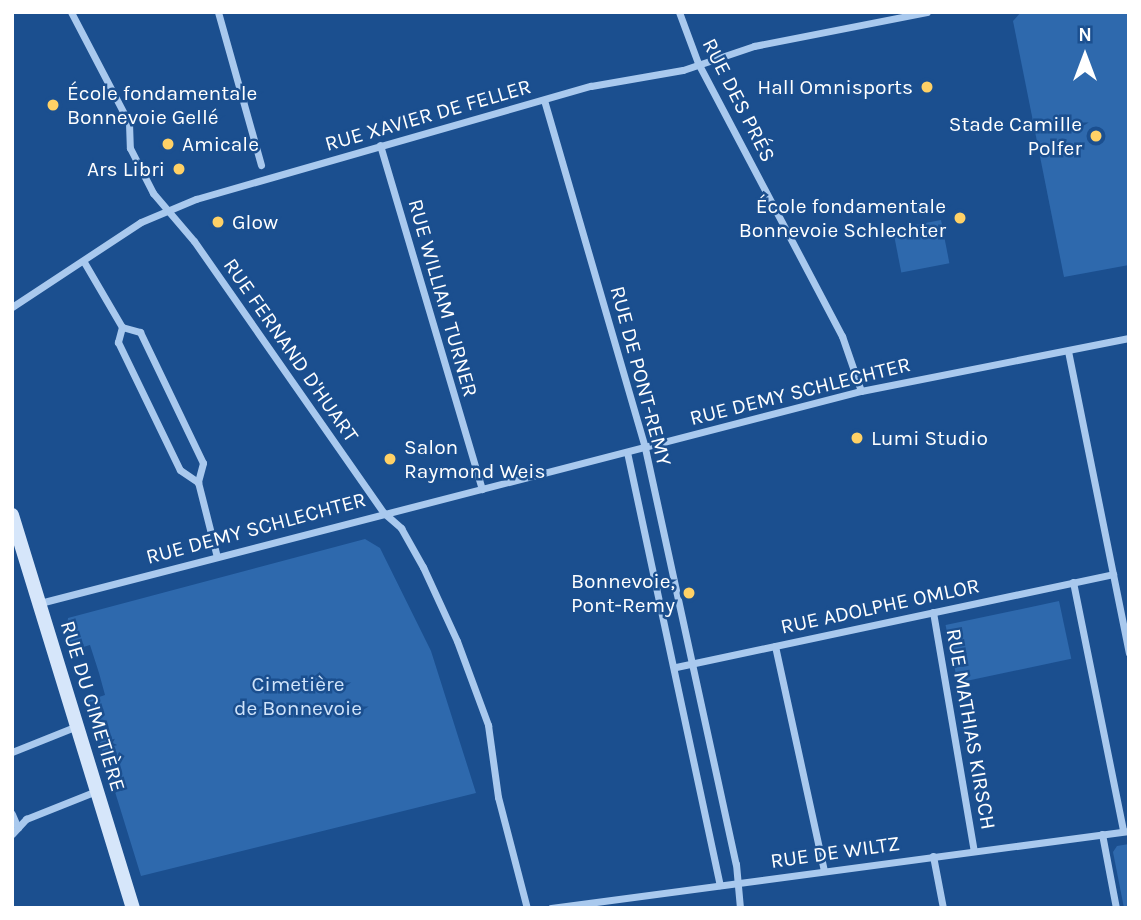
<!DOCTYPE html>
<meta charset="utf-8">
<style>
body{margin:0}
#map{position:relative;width:1141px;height:920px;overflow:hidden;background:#1b4f8f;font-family:Karla,sans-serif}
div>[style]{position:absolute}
.green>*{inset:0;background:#2e69ad;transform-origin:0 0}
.street>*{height:7px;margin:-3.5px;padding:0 3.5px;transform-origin:3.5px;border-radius:3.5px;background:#a9c9ee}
.secondary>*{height:14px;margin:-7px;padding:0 7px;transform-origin:7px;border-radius:7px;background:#d6e6fa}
.dots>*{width:19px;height:19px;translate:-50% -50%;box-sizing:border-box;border:4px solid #1b4f8f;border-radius:50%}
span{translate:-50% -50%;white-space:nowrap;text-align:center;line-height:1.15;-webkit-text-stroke:5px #1b4f8f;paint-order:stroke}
.poi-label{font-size:21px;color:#fff}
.right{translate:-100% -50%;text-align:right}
.left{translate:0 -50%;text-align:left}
.street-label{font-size:21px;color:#fff}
.park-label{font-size:21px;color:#cfe3fa}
.frame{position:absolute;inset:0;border:14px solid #fff;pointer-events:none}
.north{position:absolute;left:1050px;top:21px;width:70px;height:70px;-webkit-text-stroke:5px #1b4f8f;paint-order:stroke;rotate:0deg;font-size:19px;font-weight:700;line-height:28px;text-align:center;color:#fff}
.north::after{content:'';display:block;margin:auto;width:24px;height:32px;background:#fff;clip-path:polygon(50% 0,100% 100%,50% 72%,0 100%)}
</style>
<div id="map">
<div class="green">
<i style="clip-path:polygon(1021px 12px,1129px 12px,1129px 265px,1064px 277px,1013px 21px)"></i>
<i style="left:941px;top:220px;width:44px;height:49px;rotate:79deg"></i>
<i style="clip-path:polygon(365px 539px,380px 548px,431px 651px,476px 793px,141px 876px,87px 701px,105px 695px,99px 673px,90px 645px,70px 651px,66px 634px,68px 618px)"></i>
<i style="left:1059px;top:601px;width:59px;height:116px;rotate:78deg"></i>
<i style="clip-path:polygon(1129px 844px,1129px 908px,1124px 908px,1113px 852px,1117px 846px)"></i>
</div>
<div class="street">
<i style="left:71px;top:12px;width:125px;rotate:62.4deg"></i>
<i style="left:129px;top:123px;width:25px;rotate:88deg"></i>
<i style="left:130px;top:148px;width:51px;rotate:62.9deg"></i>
<i style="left:153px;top:193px;width:63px;rotate:49.5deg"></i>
<i style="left:194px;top:241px;width:332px;rotate:55.1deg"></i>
<i style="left:384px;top:513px;width:23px;rotate:41deg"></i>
<i style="left:401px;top:528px;width:45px;rotate:60.6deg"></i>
<i style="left:423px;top:567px;width:81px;rotate:65.3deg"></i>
<i style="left:457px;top:641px;width:90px;rotate:69.7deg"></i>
<i style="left:488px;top:725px;width:73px;rotate:82.1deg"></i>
<i style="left:498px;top:797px;width:115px;rotate:75.4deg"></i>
<i style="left:218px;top:12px;width:159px;rotate:74.3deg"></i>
<i style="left:679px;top:12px;width:54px;rotate:69.6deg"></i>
<i style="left:698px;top:63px;width:309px;rotate:62.2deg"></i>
<i style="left:842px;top:336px;width:58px;rotate:70.9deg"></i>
<i style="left:544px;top:100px;width:362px;rotate:73.8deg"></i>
<i style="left:645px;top:448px;width:426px;rotate:77.7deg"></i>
<i style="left:736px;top:864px;width:44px;rotate:84.8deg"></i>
<i style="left:380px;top:145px;width:359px;rotate:73.5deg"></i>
<i style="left:84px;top:262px;width:75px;rotate:59.7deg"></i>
<i style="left:122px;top:327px;width:19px;rotate:16deg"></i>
<i style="left:140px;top:332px;width:145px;rotate:64.3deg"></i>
<i style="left:203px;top:463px;width:20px;rotate:105deg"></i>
<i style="left:198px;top:482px;width:77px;rotate:75.8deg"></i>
<i style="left:12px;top:307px;width:154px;rotate:-33.4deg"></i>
<i style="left:141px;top:222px;width:60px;rotate:-22.7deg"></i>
<i style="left:196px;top:199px;width:411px;rotate:-16deg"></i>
<i style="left:591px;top:86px;width:93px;rotate:-9.9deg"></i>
<i style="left:683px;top:70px;width:75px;rotate:-18.7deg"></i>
<i style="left:754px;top:46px;width:176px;rotate:-11.1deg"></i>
<i style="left:122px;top:327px;width:16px;rotate:105deg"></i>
<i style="left:118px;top:342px;width:142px;rotate:64.2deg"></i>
<i style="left:180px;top:470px;width:22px;rotate:34deg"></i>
<i style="left:1068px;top:351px;width:308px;rotate:78.6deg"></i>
<i style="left:627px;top:452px;width:443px;rotate:77.9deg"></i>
<i style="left:1073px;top:582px;width:254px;rotate:78.6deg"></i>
<i style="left:40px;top:603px;width:848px;rotate:-14.48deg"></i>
<i style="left:861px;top:391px;width:273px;rotate:-11.2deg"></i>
<i style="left:933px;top:612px;width:242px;rotate:80.3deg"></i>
<i style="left:775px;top:646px;width:230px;rotate:77.7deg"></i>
<i style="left:676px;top:667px;width:447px;rotate:-12deg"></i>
<i style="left:12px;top:752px;width:70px;rotate:-21.8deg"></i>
<i style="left:12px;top:814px;width:15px;rotate:67deg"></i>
<i style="left:12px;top:834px;width:21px;rotate:-47deg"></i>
<i style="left:26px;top:819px;width:75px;rotate:-21.8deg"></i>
<i style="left:1102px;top:834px;width:75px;rotate:79.3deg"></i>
<i style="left:933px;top:856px;width:53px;rotate:79.1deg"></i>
<i style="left:551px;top:908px;width:583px;rotate:-7.59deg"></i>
</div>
<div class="secondary">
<i style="left:12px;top:515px;width:411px;rotate:72.9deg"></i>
</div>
<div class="dots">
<i style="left:927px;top:87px;background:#ffd166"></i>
<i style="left:53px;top:105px;background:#ffd166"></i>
<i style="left:1096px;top:136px;background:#ffd166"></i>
<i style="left:168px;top:144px;background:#ffd166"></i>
<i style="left:179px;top:169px;background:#ffd166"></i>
<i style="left:960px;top:218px;background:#ffd166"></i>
<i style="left:218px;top:222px;background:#ffd166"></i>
<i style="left:857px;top:438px;background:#ffd166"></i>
<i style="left:390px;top:459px;background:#ffd166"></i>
<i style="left:689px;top:593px;background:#ffd166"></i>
</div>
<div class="poi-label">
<span class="right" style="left:913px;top:87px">Hall Omnisports</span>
<span class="left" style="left:67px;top:105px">École fondamentale<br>Bonnevoie Gellé</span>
<span class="right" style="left:1082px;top:136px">Stade Camille<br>Polfer</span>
<span class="left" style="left:182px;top:144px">Amicale</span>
<span class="right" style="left:165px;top:169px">Ars Libri</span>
<span class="right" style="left:946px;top:218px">École fondamentale<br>Bonnevoie Schlechter</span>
<span class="left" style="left:232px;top:222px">Glow</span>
<span class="left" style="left:871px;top:438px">Lumi Studio</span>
<span class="left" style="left:404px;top:459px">Salon<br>Raymond Weis</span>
<span class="right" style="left:675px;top:593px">Bonnevoie,<br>Pont-Remy</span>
</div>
<div class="street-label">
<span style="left:739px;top:100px;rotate:63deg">RUE DES PRÉS</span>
<span style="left:428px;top:115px;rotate:-16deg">RUE XAVIER DE FELLER</span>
<span style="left:443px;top:298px;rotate:74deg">RUE WILLIAM TURNER</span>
<span style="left:291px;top:350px;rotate:55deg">RUE FERNAND D'HUART</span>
<span style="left:641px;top:376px;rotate:75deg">RUE DE PONT-REMY</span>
<span style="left:800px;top:391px;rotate:-14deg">RUE DEMY SCHLECHTER</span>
<span style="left:256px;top:528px;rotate:-15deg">RUE DEMY SCHLECHTER</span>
<span style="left:880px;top:606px;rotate:-12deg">RUE ADOLPHE OMLOR</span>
<span style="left:93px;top:706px;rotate:73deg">RUE DU CIMETIÈRE</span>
<span style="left:971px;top:729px;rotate:80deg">RUE MATHIAS KIRSCH</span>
<span style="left:835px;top:852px;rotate:-8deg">RUE DE WILTZ</span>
</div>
<div class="park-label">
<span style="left:298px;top:696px">Cimetière<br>de Bonnevoie</span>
</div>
<div class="frame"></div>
<div class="north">N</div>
</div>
